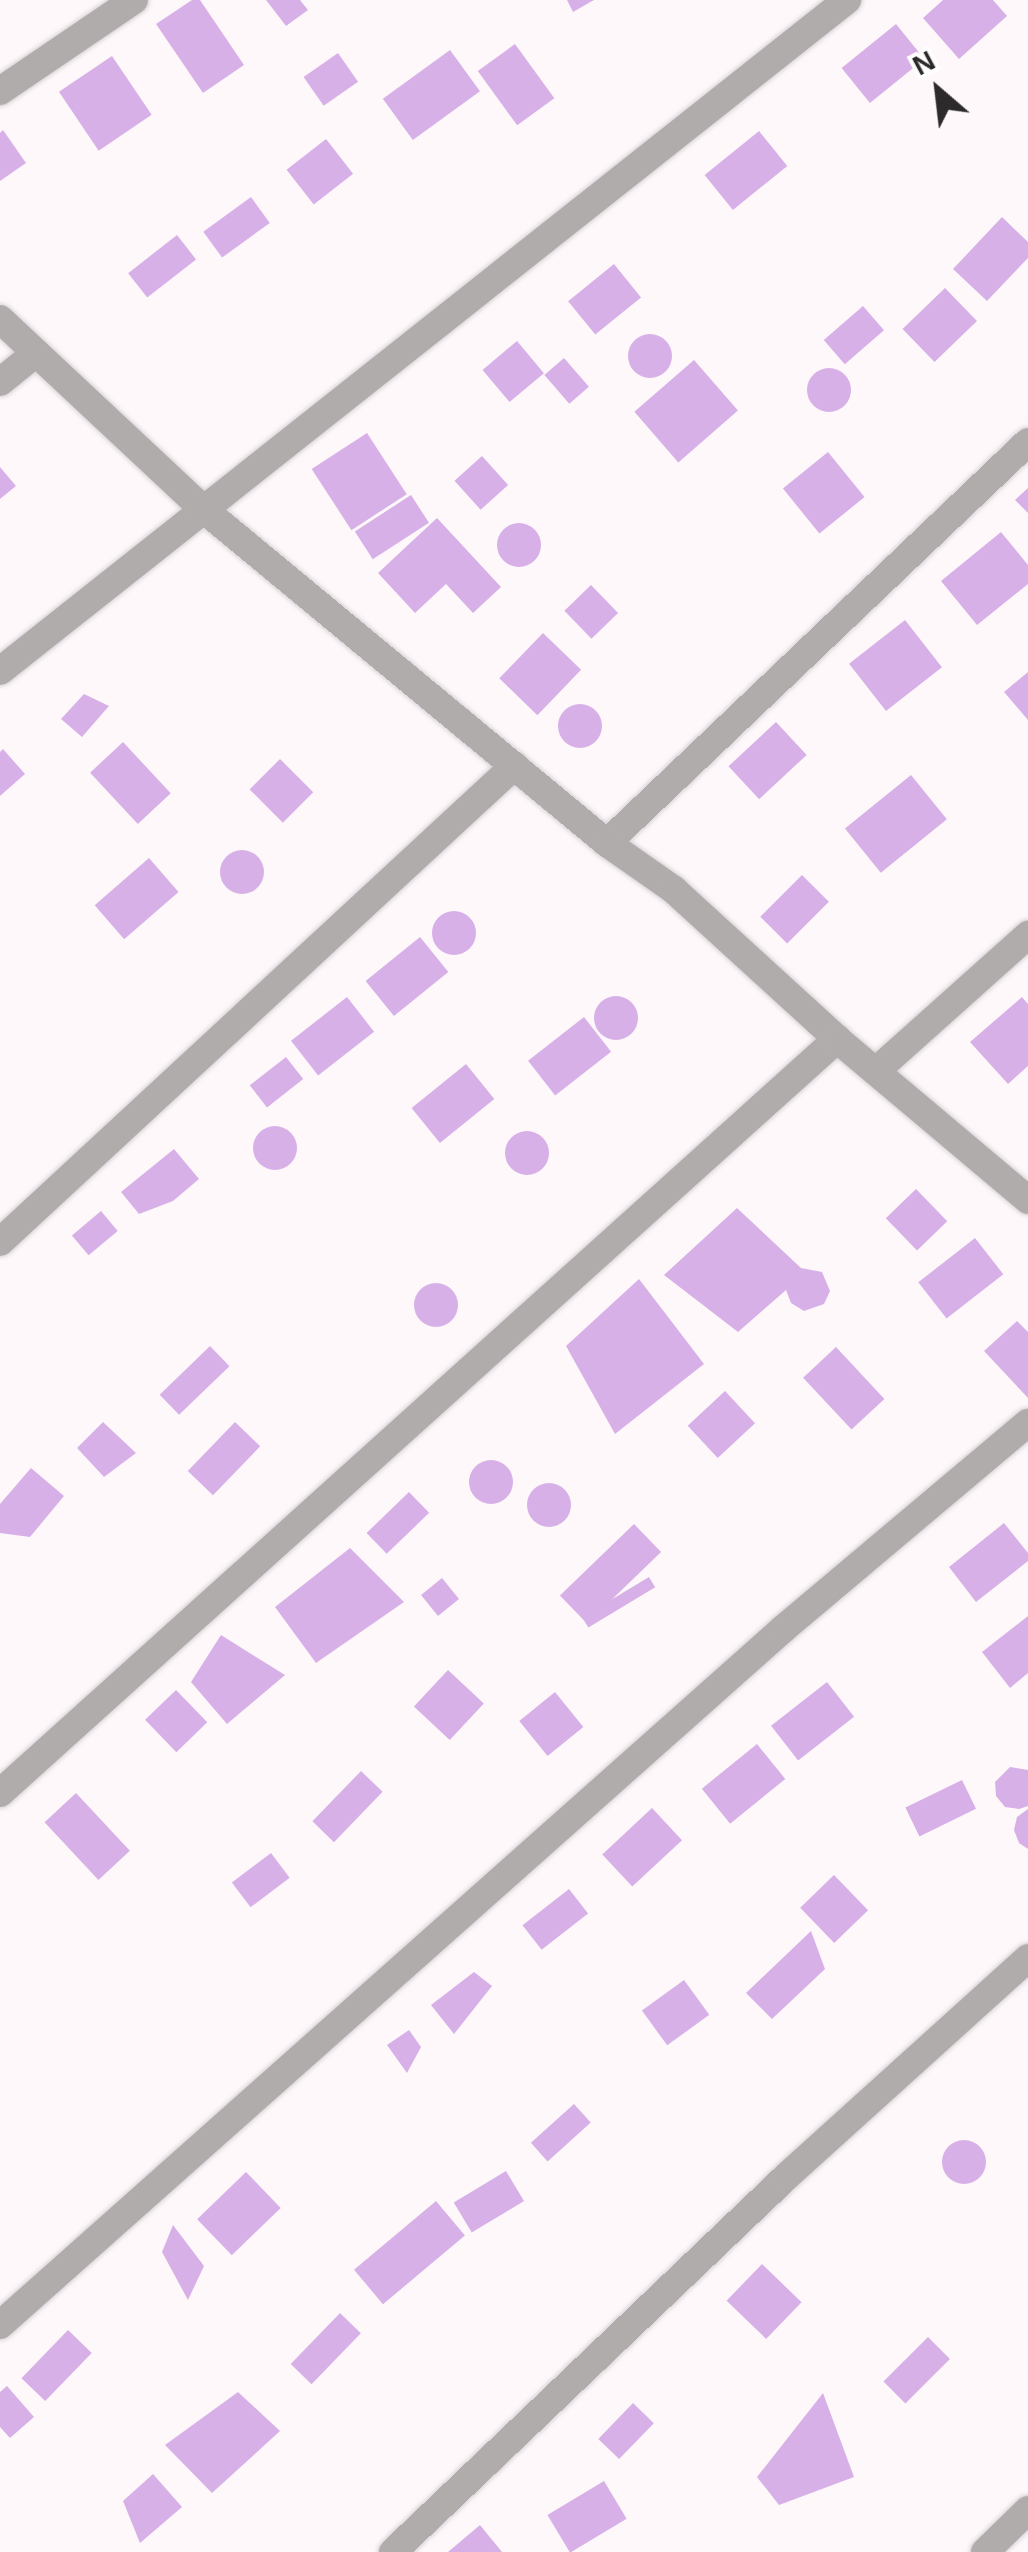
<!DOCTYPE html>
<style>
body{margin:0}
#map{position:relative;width:1028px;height:2552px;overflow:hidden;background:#fef8fb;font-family:Arial,sans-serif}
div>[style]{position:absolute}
.building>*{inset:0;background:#d8b0e8;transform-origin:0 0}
.round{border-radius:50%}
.roads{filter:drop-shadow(0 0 2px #d8d3d6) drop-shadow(0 0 2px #d8d3d6)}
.minor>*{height:28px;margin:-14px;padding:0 14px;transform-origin:14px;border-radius:14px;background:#b1acac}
.tertiary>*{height:28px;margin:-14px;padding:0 14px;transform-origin:14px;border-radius:14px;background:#b1acac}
span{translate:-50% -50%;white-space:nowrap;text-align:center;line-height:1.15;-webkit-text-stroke:8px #fff;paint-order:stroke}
.north{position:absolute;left:888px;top:40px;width:100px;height:100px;-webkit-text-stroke:8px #fff;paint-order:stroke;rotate:332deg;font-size:28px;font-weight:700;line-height:40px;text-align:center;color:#2d2a2c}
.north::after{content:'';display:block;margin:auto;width:35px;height:45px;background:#2d2a2c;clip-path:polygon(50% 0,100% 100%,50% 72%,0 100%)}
</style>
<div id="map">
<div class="building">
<i style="clip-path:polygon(192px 0,200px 0,244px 65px,203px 93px,156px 24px)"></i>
<i style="clip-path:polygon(266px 0,300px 0,308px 10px,286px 26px)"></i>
<i style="clip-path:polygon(567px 0,594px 0,573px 12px)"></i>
<i style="clip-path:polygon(943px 0,993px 0,1007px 16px,959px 59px,923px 18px)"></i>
<i style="left:896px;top:24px;width:45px;height:70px;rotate:51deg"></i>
<i style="left:515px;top:44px;width:67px;height:46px;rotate:54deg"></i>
<i style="left:450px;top:50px;width:51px;height:83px;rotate:54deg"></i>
<i style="left:338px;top:53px;width:35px;height:42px;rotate:55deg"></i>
<i style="left:112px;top:56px;width:71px;height:64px;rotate:56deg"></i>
<i style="clip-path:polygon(3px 130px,26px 163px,0 181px,0 133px)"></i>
<i style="left:759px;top:131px;width:45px;height:70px;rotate:51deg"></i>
<i style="left:326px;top:139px;width:44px;height:50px;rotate:52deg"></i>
<i style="left:251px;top:197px;width:32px;height:59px;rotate:54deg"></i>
<i style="clip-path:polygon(1002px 217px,1028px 242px,1028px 258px,987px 301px,953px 269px)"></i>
<i style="left:177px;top:235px;width:31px;height:62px;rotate:52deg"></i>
<i style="left:614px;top:264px;width:43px;height:59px;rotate:51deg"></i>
<i style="left:945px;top:288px;width:46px;height:59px;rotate:46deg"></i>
<i style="left:863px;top:306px;width:32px;height:52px;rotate:49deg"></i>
<i class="round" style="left:628px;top:334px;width:44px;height:44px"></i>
<i style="left:517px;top:341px;width:42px;height:45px;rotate:50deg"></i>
<i style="left:564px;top:358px;width:38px;height:26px;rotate:49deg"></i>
<i style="left:694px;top:360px;width:67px;height:79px;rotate:49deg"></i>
<i class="round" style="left:807px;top:368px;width:44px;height:44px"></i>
<i style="left:367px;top:433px;width:73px;height:66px;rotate:57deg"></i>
<i style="left:828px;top:452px;width:58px;height:58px;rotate:51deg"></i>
<i style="left:482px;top:456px;width:39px;height:37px;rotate:48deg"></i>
<i style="clip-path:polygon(0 467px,16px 486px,0 499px)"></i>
<i style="clip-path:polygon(1028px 488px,1028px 513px,1015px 500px)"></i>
<i style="left:411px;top:495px;width:33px;height:67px;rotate:57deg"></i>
<i style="clip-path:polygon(437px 518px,501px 587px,473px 613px,446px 584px,415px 613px,378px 573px)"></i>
<i class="round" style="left:497px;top:523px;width:44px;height:44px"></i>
<i style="clip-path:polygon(1001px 532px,1028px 565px,1028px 584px,977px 625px,941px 581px)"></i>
<i style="left:591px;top:585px;width:39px;height:37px;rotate:46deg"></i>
<i style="left:905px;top:620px;width:60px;height:71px;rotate:52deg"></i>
<i style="left:543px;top:633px;width:53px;height:63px;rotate:44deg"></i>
<i style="clip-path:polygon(1028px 672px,1028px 720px,1004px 692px)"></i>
<i style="clip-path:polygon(84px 694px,109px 706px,82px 737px,61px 719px)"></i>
<i class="round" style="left:558px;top:704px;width:44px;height:44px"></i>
<i style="left:776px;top:722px;width:45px;height:65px;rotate:47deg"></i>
<i style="left:123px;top:742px;width:70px;height:45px;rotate:47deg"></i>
<i style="clip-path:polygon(3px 749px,25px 774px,0 796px,0 752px)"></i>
<i style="left:280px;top:759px;width:47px;height:43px;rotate:45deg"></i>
<i style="left:911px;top:775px;width:57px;height:85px;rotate:51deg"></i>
<i class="round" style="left:220px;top:850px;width:44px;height:44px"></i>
<i style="left:149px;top:858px;width:45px;height:72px;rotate:49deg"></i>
<i style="left:802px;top:875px;width:38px;height:59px;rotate:45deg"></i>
<i class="round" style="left:432px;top:911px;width:44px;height:44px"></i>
<i style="left:420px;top:937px;width:45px;height:70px;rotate:51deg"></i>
<i class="round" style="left:594px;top:996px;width:44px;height:44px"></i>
<i style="left:347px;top:997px;width:44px;height:71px;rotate:52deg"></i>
<i style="clip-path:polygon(1022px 997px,1028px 1004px,1028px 1066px,1008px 1084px,970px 1042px)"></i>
<i style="left:584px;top:1017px;width:44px;height:71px;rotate:52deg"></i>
<i style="left:286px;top:1057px;width:28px;height:46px;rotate:52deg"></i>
<i style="left:466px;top:1064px;width:45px;height:70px;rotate:51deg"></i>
<i class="round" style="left:253px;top:1126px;width:44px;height:44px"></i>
<i class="round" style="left:505px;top:1131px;width:44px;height:44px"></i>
<i style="clip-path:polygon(174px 1149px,199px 1179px,173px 1201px,139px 1214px,121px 1192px)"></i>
<i style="left:916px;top:1189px;width:45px;height:42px;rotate:46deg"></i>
<i style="clip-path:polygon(737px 1208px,801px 1268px,822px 1272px,830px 1291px,824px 1304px,804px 1311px,791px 1303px,786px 1290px,738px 1332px,664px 1275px)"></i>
<i style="left:101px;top:1211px;width:26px;height:38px;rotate:50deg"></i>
<i style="left:975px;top:1238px;width:46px;height:72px;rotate:52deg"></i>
<i style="clip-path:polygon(639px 1279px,704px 1364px,615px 1434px,566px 1346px)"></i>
<i class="round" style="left:414px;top:1283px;width:44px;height:44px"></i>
<i style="clip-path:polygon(1017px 1321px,1028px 1332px,1028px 1398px,984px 1351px)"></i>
<i style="left:210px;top:1346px;width:28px;height:70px;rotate:46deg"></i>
<i style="left:836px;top:1347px;width:71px;height:45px;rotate:47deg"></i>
<i style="left:725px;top:1391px;width:44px;height:51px;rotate:47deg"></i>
<i style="clip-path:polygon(103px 1422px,136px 1453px,104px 1477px,77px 1448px)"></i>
<i style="left:235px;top:1422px;width:35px;height:68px;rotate:44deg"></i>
<i class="round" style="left:469px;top:1460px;width:44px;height:44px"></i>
<i style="clip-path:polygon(31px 1468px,64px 1496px,30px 1537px,0 1533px,0 1504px)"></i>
<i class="round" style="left:527px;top:1483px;width:44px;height:44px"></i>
<i style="left:409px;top:1492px;width:29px;height:59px;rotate:46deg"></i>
<i style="clip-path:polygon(1004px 1523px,1028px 1553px,1028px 1561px,976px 1602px,949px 1567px)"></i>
<i style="left:634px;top:1524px;width:39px;height:103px;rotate:46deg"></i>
<i style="clip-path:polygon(350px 1548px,404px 1602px,316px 1663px,275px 1607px)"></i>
<i style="left:649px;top:1577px;width:12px;height:78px;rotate:59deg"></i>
<i style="left:442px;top:1578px;width:27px;height:27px;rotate:51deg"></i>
<i style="clip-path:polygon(1028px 1616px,1028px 1673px,1010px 1688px,982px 1652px)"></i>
<i style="clip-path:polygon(221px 1635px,285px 1675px,227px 1724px,191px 1682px)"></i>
<i style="left:448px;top:1670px;width:49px;height:50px;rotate:43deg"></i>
<i style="left:827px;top:1682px;width:44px;height:71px;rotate:52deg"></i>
<i style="left:176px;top:1690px;width:45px;height:43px;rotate:46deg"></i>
<i style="left:555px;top:1692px;width:45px;height:46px;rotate:51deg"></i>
<i style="left:757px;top:1744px;width:45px;height:71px;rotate:51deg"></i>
<i style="clip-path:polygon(1010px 1767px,1028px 1770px,1028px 1806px,1019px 1809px,1005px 1807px,996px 1796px,995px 1782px)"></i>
<i style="left:361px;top:1771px;width:30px;height:70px;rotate:44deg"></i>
<i style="left:962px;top:1780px;width:32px;height:63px;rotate:64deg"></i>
<i style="left:76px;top:1793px;width:79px;height:43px;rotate:47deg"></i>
<i style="left:652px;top:1808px;width:44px;height:68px;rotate:47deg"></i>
<i style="clip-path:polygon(1028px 1809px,1028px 1849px,1019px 1843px,1014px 1830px,1017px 1817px)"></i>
<i style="left:271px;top:1853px;width:31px;height:49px;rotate:53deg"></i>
<i style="left:834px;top:1875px;width:49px;height:47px;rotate:46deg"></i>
<i style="left:569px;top:1889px;width:31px;height:59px;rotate:52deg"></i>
<i style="clip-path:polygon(811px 1931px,825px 1969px,772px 2019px,746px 1993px)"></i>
<i style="clip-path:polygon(474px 1972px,492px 1986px,454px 2034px,431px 2005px)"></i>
<i style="left:684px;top:1980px;width:43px;height:52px;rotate:54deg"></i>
<i style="clip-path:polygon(409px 2030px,421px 2047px,407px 2073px,387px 2045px)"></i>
<i style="left:574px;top:2104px;width:25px;height:58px;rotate:48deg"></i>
<i class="round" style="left:942px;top:2140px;width:44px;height:44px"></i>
<i style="left:506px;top:2171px;width:35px;height:61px;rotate:59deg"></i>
<i style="left:246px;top:2172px;width:50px;height:68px;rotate:46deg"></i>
<i style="left:436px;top:2201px;width:45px;height:107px;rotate:50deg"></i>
<i style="clip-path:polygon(173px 2225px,204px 2266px,188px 2300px,162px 2252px)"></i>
<i style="left:762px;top:2264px;width:55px;height:51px;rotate:44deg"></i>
<i style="left:340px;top:2313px;width:29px;height:71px;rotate:44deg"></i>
<i style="left:68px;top:2330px;width:33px;height:67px;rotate:44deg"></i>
<i style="left:928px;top:2337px;width:31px;height:63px;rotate:45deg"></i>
<i style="clip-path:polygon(7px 2386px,34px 2417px,10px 2438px,0 2427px,0 2392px)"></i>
<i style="clip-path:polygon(238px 2392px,280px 2431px,212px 2493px,165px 2445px)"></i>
<i style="clip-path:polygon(823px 2393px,854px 2477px,779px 2505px,757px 2477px)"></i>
<i style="left:633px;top:2403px;width:29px;height:50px;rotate:44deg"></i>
<i style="clip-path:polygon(153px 2474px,182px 2507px,140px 2543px,123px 2501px)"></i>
<i style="left:604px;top:2481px;width:44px;height:66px;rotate:59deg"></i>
<i style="clip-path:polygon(480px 2525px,502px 2552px,448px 2552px)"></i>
</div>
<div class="roads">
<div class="minor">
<i style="left:0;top:91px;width:162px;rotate:-34.2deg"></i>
<i style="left:0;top:382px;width:46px;rotate:-38.9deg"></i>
<i style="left:0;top:671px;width:1081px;rotate:-38.39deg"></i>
<i style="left:607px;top:843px;width:581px;rotate:-43.61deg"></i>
<i style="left:877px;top:1070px;width:203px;rotate:-41.8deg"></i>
<i style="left:0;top:1242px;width:701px;rotate:-42.8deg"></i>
<i style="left:0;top:1793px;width:1127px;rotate:-42.01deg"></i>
<i style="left:0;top:2325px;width:1048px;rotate:-41.63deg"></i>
<i style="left:783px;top:1629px;width:320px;rotate:-40.1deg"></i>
<i style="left:393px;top:2552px;width:545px;rotate:-43.66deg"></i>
<i style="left:787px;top:2176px;width:325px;rotate:-42.1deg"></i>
<i style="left:985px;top:2552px;width:60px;rotate:-44.3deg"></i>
</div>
<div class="tertiary">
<i style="left:0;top:319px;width:277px;rotate:43.1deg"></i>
<i style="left:202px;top:508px;width:526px;rotate:39.6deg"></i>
<i style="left:607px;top:843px;width:82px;rotate:35deg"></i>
<i style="left:674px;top:890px;width:221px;rotate:42.4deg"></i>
<i style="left:837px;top:1039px;width:250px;rotate:40.1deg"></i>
</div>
</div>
<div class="north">N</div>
</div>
